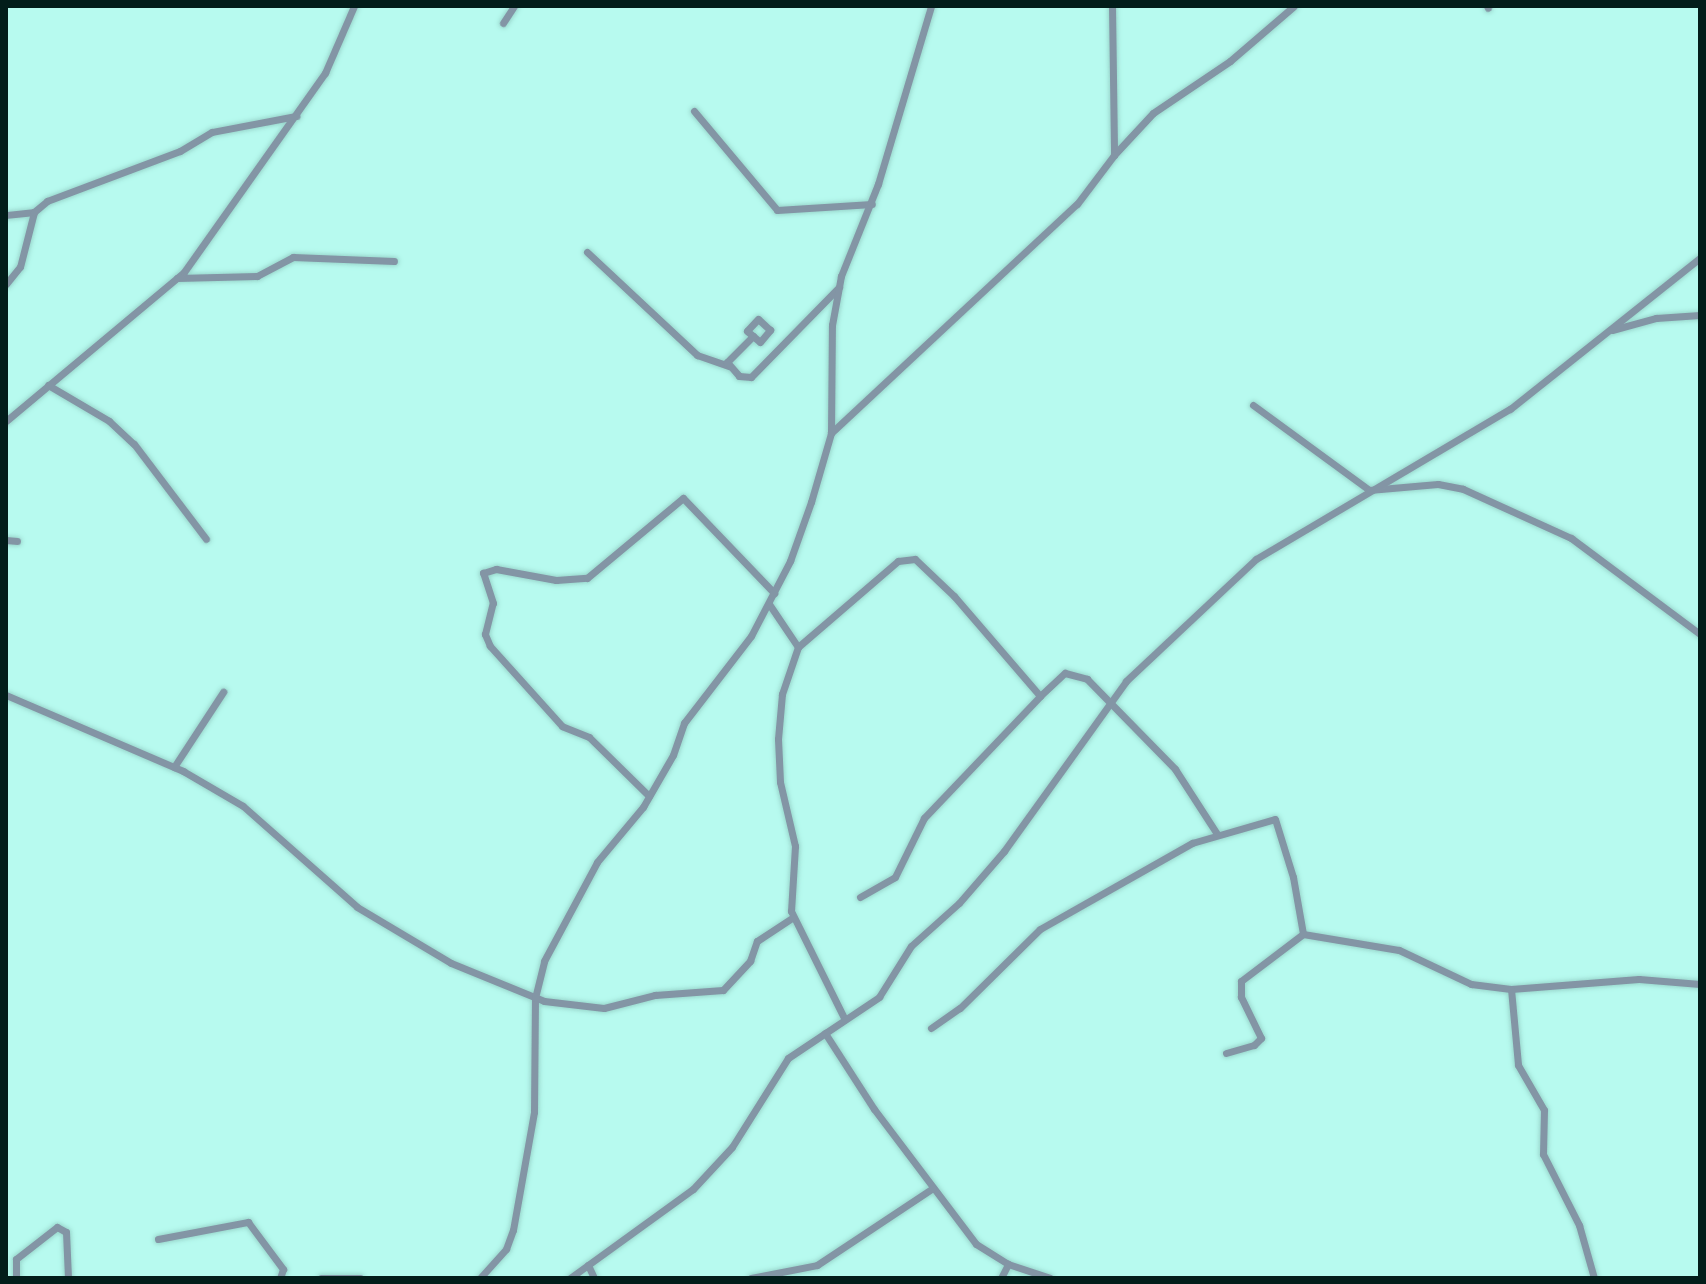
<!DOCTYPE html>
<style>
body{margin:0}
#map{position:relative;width:1706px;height:1284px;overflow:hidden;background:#b7faef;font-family:"Times New Roman",serif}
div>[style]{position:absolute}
.roads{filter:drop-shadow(0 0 2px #9ad7cd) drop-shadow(0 0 2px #9ad7cd)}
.street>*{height:7px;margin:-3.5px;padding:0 3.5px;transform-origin:3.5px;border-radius:3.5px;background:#8395a5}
span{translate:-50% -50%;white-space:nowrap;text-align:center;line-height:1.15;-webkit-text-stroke:8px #fff;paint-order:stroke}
.frame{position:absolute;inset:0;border:8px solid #021d1a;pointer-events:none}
</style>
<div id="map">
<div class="roads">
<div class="street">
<i style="left:1112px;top:6px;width:149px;rotate:89.2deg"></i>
<i style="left:1114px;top:155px;width:57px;rotate:-47.1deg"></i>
<i style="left:1153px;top:113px;width:93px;rotate:-34deg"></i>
<i style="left:1230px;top:61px;width:84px;rotate:-40.7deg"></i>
<i style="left:1487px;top:6px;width:2px;rotate:63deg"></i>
<i style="left:503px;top:23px;width:20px;rotate:-57deg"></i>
<i style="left:694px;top:111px;width:129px;rotate:50deg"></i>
<i style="left:777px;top:210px;width:95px;rotate:-3.6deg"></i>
<i style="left:6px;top:215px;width:28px;rotate:-6deg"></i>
<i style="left:587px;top:252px;width:151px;rotate:43.1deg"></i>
<i style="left:697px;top:355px;width:34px;rotate:19deg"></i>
<i style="left:177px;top:278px;width:80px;rotate:-1.4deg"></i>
<i style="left:257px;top:276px;width:41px;rotate:-27.8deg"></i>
<i style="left:293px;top:257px;width:101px;rotate:2.3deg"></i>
<i style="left:6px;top:284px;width:22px;rotate:-51deg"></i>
<i style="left:20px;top:267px;width:57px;rotate:-75.7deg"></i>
<i style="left:34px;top:212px;width:17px;rotate:-40deg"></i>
<i style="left:47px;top:201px;width:142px;rotate:-20.6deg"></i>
<i style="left:180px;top:151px;width:37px;rotate:-31deg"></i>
<i style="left:212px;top:132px;width:86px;rotate:-10.8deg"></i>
<i style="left:1612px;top:330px;width:46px;rotate:-15.3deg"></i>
<i style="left:1656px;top:318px;width:44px;rotate:-3.9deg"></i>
<i style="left:753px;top:336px;width:9px;rotate:41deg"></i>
<i style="left:760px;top:342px;width:16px;rotate:-50deg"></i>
<i style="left:770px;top:330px;width:16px;rotate:-137deg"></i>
<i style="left:758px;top:319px;width:16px;rotate:133deg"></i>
<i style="left:747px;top:331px;width:8px;rotate:40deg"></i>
<i style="left:753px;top:336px;width:37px;rotate:135deg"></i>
<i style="left:727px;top:362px;width:18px;rotate:49deg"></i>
<i style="left:739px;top:376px;width:12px;rotate:5deg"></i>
<i style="left:751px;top:377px;width:126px;rotate:-45.6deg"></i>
<i style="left:48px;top:385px;width:71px;rotate:30.5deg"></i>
<i style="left:109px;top:421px;width:34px;rotate:43deg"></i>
<i style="left:134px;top:444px;width:119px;rotate:52.8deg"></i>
<i style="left:1253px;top:405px;width:144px;rotate:36.2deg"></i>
<i style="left:1369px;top:490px;width:69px;rotate:-5deg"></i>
<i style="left:1438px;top:484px;width:25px;rotate:11deg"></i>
<i style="left:1463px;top:489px;width:119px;rotate:24.4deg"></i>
<i style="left:1571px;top:538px;width:161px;rotate:36.7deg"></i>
<i style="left:6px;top:421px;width:232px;rotate:-39.9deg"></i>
<i style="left:184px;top:272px;width:244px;rotate:-54.7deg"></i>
<i style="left:325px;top:73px;width:73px;rotate:-66.6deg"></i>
<i style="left:831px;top:433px;width:336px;rotate:-43deg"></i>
<i style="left:1077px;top:204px;width:61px;rotate:-52.9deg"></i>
<i style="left:6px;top:540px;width:11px;rotate:5deg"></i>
<i style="left:769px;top:604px;width:52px;rotate:56deg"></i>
<i style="left:798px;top:647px;width:132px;rotate:-40.7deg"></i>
<i style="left:898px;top:561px;width:17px;rotate:-7deg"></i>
<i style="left:915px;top:559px;width:54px;rotate:43.5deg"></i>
<i style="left:954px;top:596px;width:132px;rotate:49.3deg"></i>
<i style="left:1040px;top:696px;width:34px;rotate:-43deg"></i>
<i style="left:1065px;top:673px;width:23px;rotate:15deg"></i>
<i style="left:1087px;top:679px;width:126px;rotate:45.6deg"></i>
<i style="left:1175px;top:769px;width:77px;rotate:57.1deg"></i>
<i style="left:798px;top:647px;width:50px;rotate:108.8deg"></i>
<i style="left:782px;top:694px;width:45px;rotate:95.1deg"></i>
<i style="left:778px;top:739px;width:43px;rotate:87.3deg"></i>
<i style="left:780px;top:782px;width:66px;rotate:76.8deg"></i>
<i style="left:795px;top:846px;width:65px;rotate:93.5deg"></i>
<i style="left:791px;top:911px;width:119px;rotate:63.6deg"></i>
<i style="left:6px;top:695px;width:193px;rotate:23.2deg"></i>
<i style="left:183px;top:771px;width:69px;rotate:30.3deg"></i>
<i style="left:243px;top:806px;width:152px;rotate:41.5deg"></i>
<i style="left:357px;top:907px;width:109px;rotate:30.8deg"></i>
<i style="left:451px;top:963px;width:100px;rotate:22.2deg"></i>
<i style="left:544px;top:1001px;width:60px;rotate:6.7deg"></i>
<i style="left:604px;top:1008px;width:53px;rotate:-14.3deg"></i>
<i style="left:655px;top:995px;width:68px;rotate:-4.2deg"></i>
<i style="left:723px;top:990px;width:40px;rotate:-47deg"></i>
<i style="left:750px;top:961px;width:21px;rotate:-71deg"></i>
<i style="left:757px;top:941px;width:42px;rotate:-33.3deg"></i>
<i style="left:174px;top:767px;width:90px;rotate:-56.8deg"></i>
<i style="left:649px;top:796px;width:84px;rotate:-135.5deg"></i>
<i style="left:589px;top:737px;width:29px;rotate:-158deg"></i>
<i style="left:562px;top:726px;width:108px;rotate:-132deg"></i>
<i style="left:490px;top:646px;width:13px;rotate:-113deg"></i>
<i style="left:485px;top:634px;width:32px;rotate:-76deg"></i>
<i style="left:493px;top:603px;width:32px;rotate:-108deg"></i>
<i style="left:483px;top:573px;width:14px;rotate:-17deg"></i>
<i style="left:496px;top:569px;width:61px;rotate:10.4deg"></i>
<i style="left:556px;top:580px;width:31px;rotate:-4deg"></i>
<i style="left:587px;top:578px;width:125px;rotate:-39.8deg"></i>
<i style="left:683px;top:498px;width:132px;rotate:46.2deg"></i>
<i style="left:860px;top:897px;width:40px;rotate:-29.7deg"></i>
<i style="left:895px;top:877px;width:66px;rotate:-63.8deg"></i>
<i style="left:924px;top:818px;width:168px;rotate:-46.4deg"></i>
<i style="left:1511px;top:989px;width:128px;rotate:-4.5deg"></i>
<i style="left:1639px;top:979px;width:61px;rotate:4.7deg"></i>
<i style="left:931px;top:1028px;width:35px;rotate:-35deg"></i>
<i style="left:960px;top:1008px;width:112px;rotate:-44.6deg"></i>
<i style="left:1040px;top:929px;width:175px;rotate:-29.5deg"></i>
<i style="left:1192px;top:843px;width:86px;rotate:-16.1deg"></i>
<i style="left:1275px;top:819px;width:61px;rotate:72.8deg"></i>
<i style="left:1293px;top:877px;width:58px;rotate:80deg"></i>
<i style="left:1303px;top:934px;width:97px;rotate:9.5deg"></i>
<i style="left:1399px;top:950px;width:80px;rotate:25.3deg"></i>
<i style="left:1471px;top:984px;width:40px;rotate:7.1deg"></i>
<i style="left:1511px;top:989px;width:76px;rotate:84.7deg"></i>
<i style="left:1518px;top:1065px;width:52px;rotate:60deg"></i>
<i style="left:1544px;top:1110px;width:44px;rotate:91.3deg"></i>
<i style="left:1543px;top:1154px;width:80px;rotate:63.1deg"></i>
<i style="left:1579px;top:1225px;width:55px;rotate:74.2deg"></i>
<i style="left:825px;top:1033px;width:90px;rotate:57.2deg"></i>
<i style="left:874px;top:1109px;width:169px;rotate:52.9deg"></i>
<i style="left:976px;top:1244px;width:38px;rotate:32deg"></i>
<i style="left:1008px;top:1264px;width:44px;rotate:18.4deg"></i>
<i style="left:1226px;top:1053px;width:29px;rotate:-16deg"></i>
<i style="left:1254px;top:1045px;width:10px;rotate:-45deg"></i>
<i style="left:1261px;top:1038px;width:46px;rotate:-116deg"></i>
<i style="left:1241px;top:997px;width:16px;rotate:-90deg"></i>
<i style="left:1241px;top:981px;width:78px;rotate:-37.2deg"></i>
<i style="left:158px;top:1239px;width:92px;rotate:-10.7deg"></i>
<i style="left:248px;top:1222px;width:59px;rotate:53.3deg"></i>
<i style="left:283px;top:1269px;width:9px;rotate:108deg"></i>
<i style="left:588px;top:1265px;width:14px;rotate:65deg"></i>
<i style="left:16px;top:1278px;width:19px;rotate:-90deg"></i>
<i style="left:16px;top:1259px;width:52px;rotate:-38deg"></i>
<i style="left:57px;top:1227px;width:10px;rotate:29deg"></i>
<i style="left:66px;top:1232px;width:46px;rotate:87.5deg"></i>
<i style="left:321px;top:1278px;width:39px"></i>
<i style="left:480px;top:1278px;width:39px;rotate:-48deg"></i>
<i style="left:506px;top:1249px;width:20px;rotate:-70deg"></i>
<i style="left:513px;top:1230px;width:120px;rotate:-79.9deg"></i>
<i style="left:534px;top:1112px;width:114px;rotate:-89.5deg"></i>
<i style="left:535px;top:998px;width:38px;rotate:-76deg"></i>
<i style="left:544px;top:961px;width:112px;rotate:-61.8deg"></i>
<i style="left:597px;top:862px;width:72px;rotate:-50.1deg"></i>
<i style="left:643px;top:807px;width:60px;rotate:-60deg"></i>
<i style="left:673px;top:755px;width:34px;rotate:-71deg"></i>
<i style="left:684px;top:723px;width:110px;rotate:-52.4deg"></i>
<i style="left:751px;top:636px;width:85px;rotate:-62.5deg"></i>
<i style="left:790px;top:561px;width:63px;rotate:-70.4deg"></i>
<i style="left:811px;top:502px;width:72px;rotate:-73.8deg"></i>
<i style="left:831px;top:433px;width:108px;rotate:-89.5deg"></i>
<i style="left:832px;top:325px;width:50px;rotate:-79.6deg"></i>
<i style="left:841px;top:276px;width:99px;rotate:-68.1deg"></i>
<i style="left:878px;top:184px;width:186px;rotate:-73.4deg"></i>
<i style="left:570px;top:1278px;width:152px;rotate:-35.9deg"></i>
<i style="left:693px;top:1189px;width:57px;rotate:-47.1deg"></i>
<i style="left:732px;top:1147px;width:105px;rotate:-57.8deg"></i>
<i style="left:788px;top:1058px;width:110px;rotate:-33.8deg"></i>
<i style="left:879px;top:997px;width:60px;rotate:-57.9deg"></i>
<i style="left:911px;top:946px;width:64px;rotate:-41.9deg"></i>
<i style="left:959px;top:903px;width:69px;rotate:-49.1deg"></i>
<i style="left:1004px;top:851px;width:209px;rotate:-54.3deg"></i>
<i style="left:1126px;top:681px;width:178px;rotate:-43.2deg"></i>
<i style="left:1256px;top:559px;width:295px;rotate:-30.6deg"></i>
<i style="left:1510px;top:409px;width:243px;rotate:-38.5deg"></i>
<i style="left:751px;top:1278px;width:67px;rotate:-11.1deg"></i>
<i style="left:817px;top:1265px;width:139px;rotate:-33.6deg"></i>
<i style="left:1001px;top:1278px;width:16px;rotate:-63deg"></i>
</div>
</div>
<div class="frame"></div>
</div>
